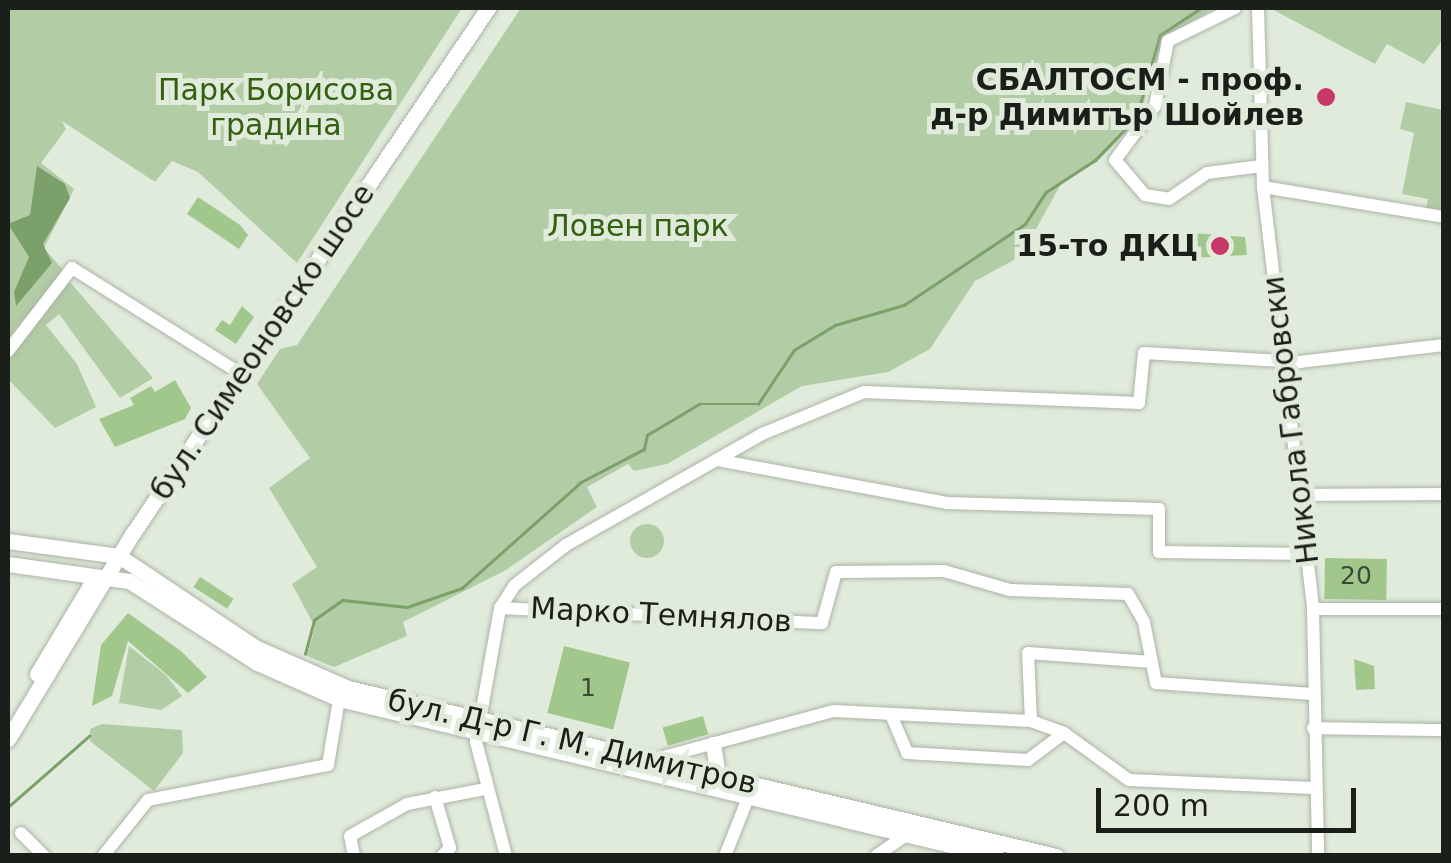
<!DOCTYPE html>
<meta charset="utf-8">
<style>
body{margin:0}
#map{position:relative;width:1451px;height:863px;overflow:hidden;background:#e1ebdc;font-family:"DejaVu Sans",sans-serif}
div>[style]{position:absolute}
.green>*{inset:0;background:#b2cca5}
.round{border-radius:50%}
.water>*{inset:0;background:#7ca069}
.stream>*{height:2.5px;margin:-1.25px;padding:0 1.25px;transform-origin:1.25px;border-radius:1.25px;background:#7ca069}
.building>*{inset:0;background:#a1c78d;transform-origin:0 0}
.roads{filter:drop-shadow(0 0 2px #abb4a6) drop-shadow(0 0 2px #abb4a6)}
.minor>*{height:12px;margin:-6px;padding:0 6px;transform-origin:6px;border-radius:6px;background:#fff}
.major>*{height:15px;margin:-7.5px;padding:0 7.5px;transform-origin:7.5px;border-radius:7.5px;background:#fff}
.dots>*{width:28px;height:28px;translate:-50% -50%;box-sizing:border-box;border:5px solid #e1ebdc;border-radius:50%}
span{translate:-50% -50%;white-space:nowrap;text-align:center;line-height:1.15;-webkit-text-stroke:10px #e1ebdc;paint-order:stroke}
.number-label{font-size:25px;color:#3c4937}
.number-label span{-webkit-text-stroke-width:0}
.poi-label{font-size:30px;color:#1b1f1a;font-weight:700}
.right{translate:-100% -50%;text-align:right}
.park-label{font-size:30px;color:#336011}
.street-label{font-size:30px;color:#1b1f1a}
.frame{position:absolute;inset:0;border:10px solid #1b1f1a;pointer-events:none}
.scale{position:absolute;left:1096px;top:788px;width:260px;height:45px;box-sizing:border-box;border:5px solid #1b1f1a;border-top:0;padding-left:12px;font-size:30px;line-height:35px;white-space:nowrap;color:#1b1f1a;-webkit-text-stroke:8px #e1ebdc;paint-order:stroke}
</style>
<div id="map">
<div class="green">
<i style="clip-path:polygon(8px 8px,462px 8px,297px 263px,198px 172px,172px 161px,155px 182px,62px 121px,66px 129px,41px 163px,74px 189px,44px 248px,63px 270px,8px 340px)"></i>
<i style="clip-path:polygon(521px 8px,1215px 8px,1163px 38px,1139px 119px,1097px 162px,1062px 182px,1021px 256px,975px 281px,930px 349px,888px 372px,802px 386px,667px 464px,634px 471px,628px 464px,587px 487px,597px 507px,506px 570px,403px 622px,407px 636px,334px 667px,307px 656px,315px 627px,292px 584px,317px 567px,269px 488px,310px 458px,257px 384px,280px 349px,297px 345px)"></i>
<i style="clip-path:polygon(1270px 8px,1443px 8px,1443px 39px,1424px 64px,1387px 44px,1375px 64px)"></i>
<i style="clip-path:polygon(1406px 102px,1443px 110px,1443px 217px,1425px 213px,1428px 199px,1402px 194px,1414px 133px,1400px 129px)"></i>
<i style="clip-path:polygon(69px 281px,153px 378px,120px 398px,59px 314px,46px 325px,77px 364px,96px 407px,55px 428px,8px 379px,8px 361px)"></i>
<i class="round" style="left:630px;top:524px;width:34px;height:34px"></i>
<i style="clip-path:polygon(129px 646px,166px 675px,182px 696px,161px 710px,119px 703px)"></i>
<i style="clip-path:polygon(102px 724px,182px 730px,183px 753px,154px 791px,90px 741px,90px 729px)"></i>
</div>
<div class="water">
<i style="clip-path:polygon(37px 166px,65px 184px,70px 198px,43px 244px,52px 263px,16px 306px,14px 292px,29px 257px,8px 224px,30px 215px)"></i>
</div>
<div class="stream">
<i style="left:305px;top:654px;width:35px;rotate:-75deg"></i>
<i style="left:314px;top:620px;width:35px;rotate:-35deg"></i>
<i style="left:343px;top:600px;width:64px;rotate:6.2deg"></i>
<i style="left:407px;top:607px;width:58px;rotate:-19.1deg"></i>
<i style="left:462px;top:588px;width:159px;rotate:-41.7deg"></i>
<i style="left:581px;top:482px;width:71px;rotate:-27.6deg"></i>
<i style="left:644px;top:449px;width:14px;rotate:-78deg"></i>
<i style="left:647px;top:435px;width:61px;rotate:-30.8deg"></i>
<i style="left:699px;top:404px;width:59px"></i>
<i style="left:758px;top:404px;width:65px;rotate:-56.3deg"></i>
<i style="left:794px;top:350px;width:48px;rotate:-31.4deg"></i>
<i style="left:835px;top:325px;width:72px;rotate:-16.2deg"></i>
<i style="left:904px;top:305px;width:146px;rotate:-33.8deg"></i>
<i style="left:1025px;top:224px;width:38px;rotate:-57deg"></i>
<i style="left:1046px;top:192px;width:59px;rotate:-33.1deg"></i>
<i style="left:1095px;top:160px;width:59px;rotate:-45.7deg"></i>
<i style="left:1136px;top:118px;width:86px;rotate:-73.9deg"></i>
<i style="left:1160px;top:35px;width:49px;rotate:-33.4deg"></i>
<i style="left:8px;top:807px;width:108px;rotate:-41.2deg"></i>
</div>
<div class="building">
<i style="clip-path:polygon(198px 197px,240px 225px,248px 235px,239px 249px,187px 214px)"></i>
<i style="clip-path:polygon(1192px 233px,1245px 237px,1247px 255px,1191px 258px)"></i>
<i style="clip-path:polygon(242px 306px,254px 317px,236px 344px,215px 330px,222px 320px,230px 325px)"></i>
<i style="clip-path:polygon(175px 380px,191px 408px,185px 419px,115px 447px,99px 419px,134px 405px,130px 398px,151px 386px,155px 392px)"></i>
<i style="left:1325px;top:558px;width:62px;height:41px;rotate:1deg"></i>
<i style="left:200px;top:577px;width:40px;height:12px;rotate:33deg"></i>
<i style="clip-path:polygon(128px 613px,181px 651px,207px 677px,188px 693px,128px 641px,112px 696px,92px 706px,101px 645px)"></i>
<i style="left:564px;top:646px;width:68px;height:69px;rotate:14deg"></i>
<i style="clip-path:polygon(1354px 659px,1374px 666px,1375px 689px,1356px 690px)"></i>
<i style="left:703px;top:716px;width:19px;height:42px;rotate:74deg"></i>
</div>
<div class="roads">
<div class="minor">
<i style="left:1235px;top:8px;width:75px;rotate:153.8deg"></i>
<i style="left:1168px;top:41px;width:66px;rotate:101.3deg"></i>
<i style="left:1155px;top:106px;width:67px;rotate:126.5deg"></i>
<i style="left:1115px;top:160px;width:46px;rotate:49.4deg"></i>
<i style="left:1145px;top:195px;width:24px;rotate:9deg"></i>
<i style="left:1169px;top:199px;width:46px;rotate:-34.4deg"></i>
<i style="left:1207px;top:173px;width:55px;rotate:-7.3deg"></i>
<i style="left:1258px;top:8px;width:179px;rotate:88.4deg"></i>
<i style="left:1263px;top:187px;width:425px;rotate:83.2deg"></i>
<i style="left:1313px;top:609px;width:247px;rotate:88.8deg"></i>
<i style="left:1263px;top:187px;width:183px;rotate:9.4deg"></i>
<i style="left:8px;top:351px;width:105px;rotate:-52.4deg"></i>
<i style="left:72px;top:268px;width:199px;rotate:32.1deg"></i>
<i style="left:717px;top:460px;width:233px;rotate:10.6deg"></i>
<i style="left:946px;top:503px;width:213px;rotate:1.6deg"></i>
<i style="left:1159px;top:509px;width:43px;rotate:90deg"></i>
<i style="left:1159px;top:552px;width:149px;rotate:0.8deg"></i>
<i style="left:1301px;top:495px;width:143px;rotate:-0.4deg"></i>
<i style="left:500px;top:608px;width:322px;rotate:2.7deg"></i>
<i style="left:822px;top:623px;width:53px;rotate:-74.6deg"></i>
<i style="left:836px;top:572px;width:108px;rotate:-0.5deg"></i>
<i style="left:944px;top:571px;width:69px;rotate:16.1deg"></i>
<i style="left:1010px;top:590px;width:118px;rotate:1.9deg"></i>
<i style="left:1128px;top:594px;width:32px;rotate:60deg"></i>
<i style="left:1144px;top:622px;width:62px;rotate:78.9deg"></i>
<i style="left:1156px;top:683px;width:157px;rotate:4deg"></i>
<i style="left:1313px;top:609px;width:131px"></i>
<i style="left:892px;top:717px;width:39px;rotate:67deg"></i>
<i style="left:907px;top:753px;width:121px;rotate:3.3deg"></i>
<i style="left:1028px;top:760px;width:45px;rotate:-36.9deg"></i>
<i style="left:1031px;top:721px;width:68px;rotate:-92.5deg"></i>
<i style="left:1028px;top:653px;width:124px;rotate:4.2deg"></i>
<i style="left:1313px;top:728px;width:131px;rotate:0.9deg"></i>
<i style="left:652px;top:760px;width:188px;rotate:-15.1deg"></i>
<i style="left:834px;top:711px;width:197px;rotate:2.9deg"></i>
<i style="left:1031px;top:721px;width:35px;rotate:20deg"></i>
<i style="left:1064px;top:733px;width:80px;rotate:35.9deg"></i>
<i style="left:1129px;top:780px;width:184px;rotate:2.5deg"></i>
<i style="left:435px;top:797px;width:53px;rotate:73.6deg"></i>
<i style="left:450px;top:848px;width:11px;rotate:135deg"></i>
<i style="left:21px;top:833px;width:33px;rotate:45deg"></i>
<i style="left:103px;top:856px;width:72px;rotate:-51.2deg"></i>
<i style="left:148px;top:800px;width:183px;rotate:-11deg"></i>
<i style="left:328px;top:765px;width:67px;rotate:-80.5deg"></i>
<i style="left:354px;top:856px;width:20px;rotate:-101deg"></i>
<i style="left:350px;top:836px;width:65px;rotate:-29.3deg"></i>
<i style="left:407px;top:804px;width:79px;rotate:-10.9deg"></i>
<i style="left:506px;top:856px;width:118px;rotate:-104.7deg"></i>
<i style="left:476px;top:742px;width:136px;rotate:-79.8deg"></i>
<i style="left:500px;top:608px;width:27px;rotate:-57deg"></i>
<i style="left:515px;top:585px;width:65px;rotate:-38.1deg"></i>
<i style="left:566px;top:545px;width:225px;rotate:-29.5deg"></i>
<i style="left:762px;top:434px;width:110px;rotate:-22.4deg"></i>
<i style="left:864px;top:392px;width:275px;rotate:2.3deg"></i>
<i style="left:1139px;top:403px;width:50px;rotate:-84.3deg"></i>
<i style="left:1144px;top:353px;width:155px;rotate:3.3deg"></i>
<i style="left:1299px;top:362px;width:146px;rotate:-6.7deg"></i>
<i style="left:725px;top:856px;width:62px;rotate:-68.4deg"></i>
<i style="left:876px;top:856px;width:37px;rotate:-35deg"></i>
</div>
<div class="major">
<i style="left:8px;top:541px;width:112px;rotate:7.7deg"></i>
<i style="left:119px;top:556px;width:164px;rotate:33.8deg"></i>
<i style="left:255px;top:647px;width:102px;rotate:23.8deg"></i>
<i style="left:348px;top:688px;width:728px;rotate:13.35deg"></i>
<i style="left:8px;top:564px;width:122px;rotate:8deg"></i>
<i style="left:129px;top:581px;width:152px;rotate:32.6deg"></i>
<i style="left:257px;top:663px;width:90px;rotate:23.7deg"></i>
<i style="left:339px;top:699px;width:676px;rotate:13.42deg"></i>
<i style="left:37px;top:674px;width:101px;rotate:-59.1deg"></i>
<i style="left:89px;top:587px;width:19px;rotate:-28deg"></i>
<i style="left:8px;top:739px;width:241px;rotate:-58.8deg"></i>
<i style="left:133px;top:533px;width:634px;rotate:-55.93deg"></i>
<i style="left:713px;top:744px;width:33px;rotate:81deg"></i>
</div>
</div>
<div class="dots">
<i style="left:1326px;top:97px;background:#c63969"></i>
<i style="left:1220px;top:246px;background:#c63969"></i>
</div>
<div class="number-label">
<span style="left:1356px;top:576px">20</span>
<span style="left:588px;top:688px">1</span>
</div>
<div class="poi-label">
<span class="right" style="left:1304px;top:97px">СБАЛТОСМ - проф.<br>д-р Димитър Шойлев</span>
<span class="right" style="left:1198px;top:246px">15-то ДКЦ</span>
</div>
<div class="park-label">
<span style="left:276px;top:107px">Парк Борисова<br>градина</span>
<span style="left:638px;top:226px">Ловен парк</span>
</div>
<div class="street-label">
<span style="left:263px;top:342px;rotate:-56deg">бул. Симеоновско шосе</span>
<span style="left:1291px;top:420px;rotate:-97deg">Никола Габровски</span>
<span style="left:661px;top:615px;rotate:3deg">Марко Темнялов</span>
<span style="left:572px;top:742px;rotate:13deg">бул. Д-р Г. М. Димитров</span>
</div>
<div class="frame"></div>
<div class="scale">200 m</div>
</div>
